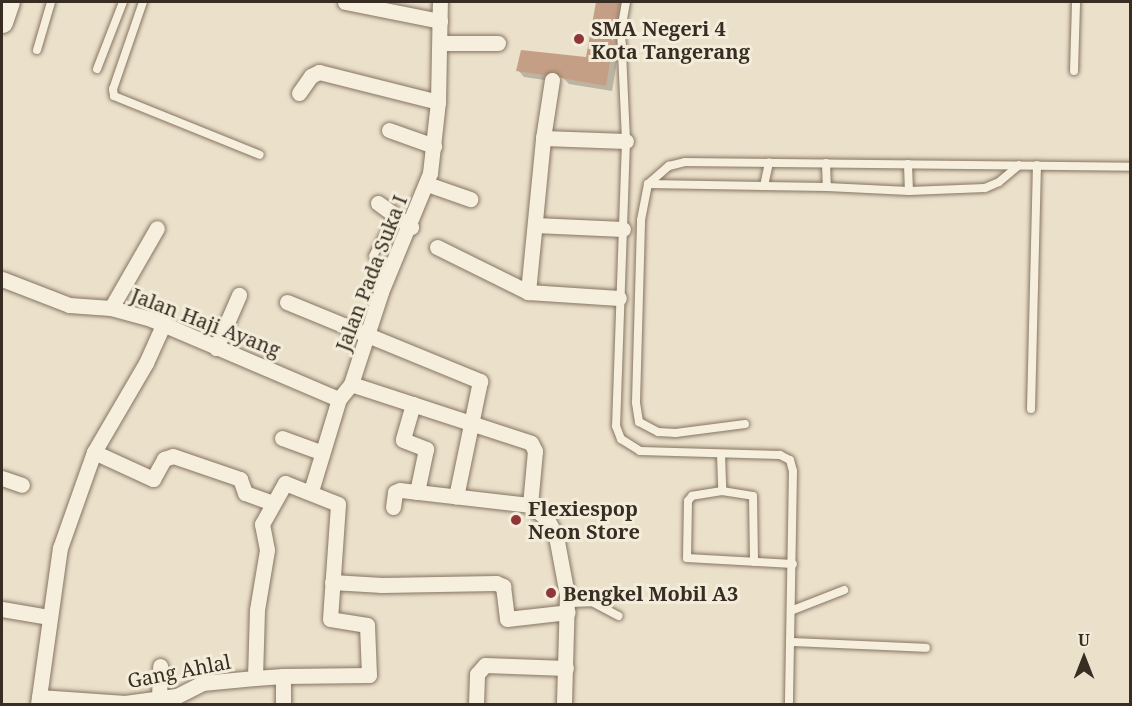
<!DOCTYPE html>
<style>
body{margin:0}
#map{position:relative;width:1132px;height:706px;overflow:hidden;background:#ebe1cb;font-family:"Noto Serif",serif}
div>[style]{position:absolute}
.shadow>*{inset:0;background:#0003}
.building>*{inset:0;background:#c59f85}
.roads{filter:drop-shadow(0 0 2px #867461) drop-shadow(0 0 2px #867461)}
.lane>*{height:8px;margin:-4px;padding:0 4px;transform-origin:4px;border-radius:4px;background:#f6efde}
.street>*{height:15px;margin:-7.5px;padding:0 7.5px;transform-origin:7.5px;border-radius:7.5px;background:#f6efde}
.secondary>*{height:21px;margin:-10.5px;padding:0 10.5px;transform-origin:10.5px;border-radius:10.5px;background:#f6efde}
.dots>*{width:16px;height:16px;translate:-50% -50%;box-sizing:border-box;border:3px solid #f3ecda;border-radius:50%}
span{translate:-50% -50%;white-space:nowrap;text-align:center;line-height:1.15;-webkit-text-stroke:6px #f3ecda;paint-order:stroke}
.poi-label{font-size:20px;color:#382d22;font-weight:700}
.left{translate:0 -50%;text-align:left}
.street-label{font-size:20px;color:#382d22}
.frame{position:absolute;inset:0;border:3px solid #382d22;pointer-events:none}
.north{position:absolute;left:1054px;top:628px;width:60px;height:60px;-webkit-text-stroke:4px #f3ecda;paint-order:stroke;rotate:0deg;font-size:16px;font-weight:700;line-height:24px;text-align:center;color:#382d22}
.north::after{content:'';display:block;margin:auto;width:21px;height:27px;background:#382d22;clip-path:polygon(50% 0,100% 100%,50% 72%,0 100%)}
</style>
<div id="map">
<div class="shadow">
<i style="clip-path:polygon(597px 2px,627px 2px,612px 91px,569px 84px,561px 76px,551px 81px,524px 77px,518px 70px,587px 59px)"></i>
</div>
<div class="building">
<i style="clip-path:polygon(596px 2px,620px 2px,606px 86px,561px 78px,554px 71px,544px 75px,516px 71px,521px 50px,586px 57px)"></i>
</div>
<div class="roads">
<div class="lane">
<i style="left:143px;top:2px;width:92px;rotate:109deg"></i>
<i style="left:113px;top:89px;width:7px;rotate:82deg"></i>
<i style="left:114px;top:96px;width:157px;rotate:22deg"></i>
<i style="left:626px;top:2px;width:28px;rotate:100deg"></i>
<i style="left:621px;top:30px;width:111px;rotate:87.4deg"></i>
<i style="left:626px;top:141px;width:285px;rotate:92deg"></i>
<i style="left:616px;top:426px;width:14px;rotate:69deg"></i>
<i style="left:621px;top:439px;width:22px;rotate:32deg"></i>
<i style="left:640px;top:451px;width:140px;rotate:1.6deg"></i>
<i style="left:780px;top:455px;width:11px;rotate:27deg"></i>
<i style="left:790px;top:460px;width:11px;rotate:75deg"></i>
<i style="left:793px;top:471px;width:233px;rotate:91deg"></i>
<i style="left:37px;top:50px;width:50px;rotate:-73.7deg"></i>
<i style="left:97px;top:69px;width:72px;rotate:-68.8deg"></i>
<i style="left:1074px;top:71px;width:69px;rotate:-88.3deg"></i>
<i style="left:826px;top:163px;width:24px;rotate:88deg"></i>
<i style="left:827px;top:187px;width:82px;rotate:2.8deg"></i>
<i style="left:909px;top:191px;width:76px;rotate:-2.3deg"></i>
<i style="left:985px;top:188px;width:15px;rotate:-23deg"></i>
<i style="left:999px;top:182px;width:26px;rotate:-40deg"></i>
<i style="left:908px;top:164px;width:27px;rotate:88deg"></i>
<i style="left:648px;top:184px;width:116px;rotate:1deg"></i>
<i style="left:764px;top:186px;width:24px;rotate:-78deg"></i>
<i style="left:764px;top:186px;width:63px;rotate:0.9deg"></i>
<i style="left:373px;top:256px;width:45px;rotate:-62.3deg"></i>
<i style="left:1031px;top:409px;width:244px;rotate:-88.6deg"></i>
<i style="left:745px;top:424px;width:70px;rotate:172.6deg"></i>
<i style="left:676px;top:433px;width:18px;rotate:-177deg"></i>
<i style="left:658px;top:432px;width:21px;rotate:-152deg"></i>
<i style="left:639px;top:422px;width:20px;rotate:-99deg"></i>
<i style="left:636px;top:402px;width:182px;rotate:-88.4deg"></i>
<i style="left:641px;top:220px;width:37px;rotate:-79deg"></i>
<i style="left:648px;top:184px;width:28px;rotate:-41deg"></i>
<i style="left:669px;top:166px;width:16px;rotate:-14deg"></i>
<i style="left:685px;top:162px;width:445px;rotate:0.6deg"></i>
<i style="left:721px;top:454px;width:37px;rotate:88deg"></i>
<i style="left:722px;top:491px;width:30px;rotate:171deg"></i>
<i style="left:692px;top:496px;width:6px;rotate:129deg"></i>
<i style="left:688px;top:501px;width:57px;rotate:91deg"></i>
<i style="left:687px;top:558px;width:106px;rotate:3.2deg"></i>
<i style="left:722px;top:491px;width:31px;rotate:9deg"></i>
<i style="left:753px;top:496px;width:66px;rotate:89.1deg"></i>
<i style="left:568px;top:603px;width:24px;rotate:-2deg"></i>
<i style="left:592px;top:602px;width:30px;rotate:28deg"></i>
<i style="left:793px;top:610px;width:55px;rotate:-21.4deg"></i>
<i style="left:791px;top:642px;width:135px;rotate:2.5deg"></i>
</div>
<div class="street">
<i style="left:345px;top:2px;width:97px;rotate:11.3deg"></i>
<i style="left:441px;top:43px;width:57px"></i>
<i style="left:552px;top:80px;width:59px;rotate:98.8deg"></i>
<i style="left:543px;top:138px;width:83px;rotate:2.1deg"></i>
<i style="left:299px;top:93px;width:21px;rotate:-55deg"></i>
<i style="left:311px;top:76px;width:9px;rotate:-27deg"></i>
<i style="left:319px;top:72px;width:123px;rotate:14.1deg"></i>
<i style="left:389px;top:130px;width:48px;rotate:19.6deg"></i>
<i style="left:427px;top:184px;width:46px;rotate:19.2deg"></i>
<i style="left:378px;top:203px;width:41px;rotate:36deg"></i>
<i style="left:535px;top:225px;width:88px;rotate:2.6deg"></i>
<i style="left:437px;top:247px;width:102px;rotate:26.3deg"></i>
<i style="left:528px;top:292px;width:91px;rotate:3.8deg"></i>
<i style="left:2px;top:279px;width:72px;rotate:21.2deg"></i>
<i style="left:69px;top:305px;width:42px;rotate:4.1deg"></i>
<i style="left:111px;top:308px;width:41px;rotate:15.4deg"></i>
<i style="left:151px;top:319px;width:204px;rotate:23.1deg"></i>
<i style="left:339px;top:399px;width:19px;rotate:-51deg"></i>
<i style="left:351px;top:384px;width:97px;rotate:-71.9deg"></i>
<i style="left:381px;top:292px;width:129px;rotate:-67.6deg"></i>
<i style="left:430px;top:173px;width:71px;rotate:-83.6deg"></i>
<i style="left:438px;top:102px;width:100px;rotate:-88.9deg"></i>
<i style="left:528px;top:292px;width:155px;rotate:-84.4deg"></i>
<i style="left:287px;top:302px;width:209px;rotate:22.3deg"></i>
<i style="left:480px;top:381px;width:118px;rotate:101.7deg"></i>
<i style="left:111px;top:308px;width:92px;rotate:-60.1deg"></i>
<i style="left:216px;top:348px;width:58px;rotate:-66.5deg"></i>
<i style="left:351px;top:384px;width:189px;rotate:18.1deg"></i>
<i style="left:531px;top:443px;width:9px;rotate:63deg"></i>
<i style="left:535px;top:451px;width:54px;rotate:95.3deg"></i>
<i style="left:530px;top:505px;width:22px;rotate:39deg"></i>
<i style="left:547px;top:519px;width:19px;rotate:62deg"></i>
<i style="left:556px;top:536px;width:60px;rotate:79.4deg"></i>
<i style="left:567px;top:595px;width:109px;rotate:91.6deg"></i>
<i style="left:413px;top:404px;width:37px;rotate:106deg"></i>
<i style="left:403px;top:440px;width:25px;rotate:21deg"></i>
<i style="left:426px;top:449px;width:44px;rotate:101.8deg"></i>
<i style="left:282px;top:438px;width:40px;rotate:20.2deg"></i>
<i style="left:94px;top:452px;width:65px;rotate:24.6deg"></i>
<i style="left:153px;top:479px;width:23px;rotate:-61deg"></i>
<i style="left:164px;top:459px;width:9px;rotate:-18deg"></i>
<i style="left:173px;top:456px;width:71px;rotate:18.9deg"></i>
<i style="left:240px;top:479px;width:15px;rotate:70deg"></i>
<i style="left:245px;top:493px;width:29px;rotate:20deg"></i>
<i style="left:2px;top:478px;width:21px;rotate:19deg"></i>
<i style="left:311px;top:491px;width:96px;rotate:-73.1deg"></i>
<i style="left:393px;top:507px;width:15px;rotate:-82deg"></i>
<i style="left:395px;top:492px;width:5px;rotate:-22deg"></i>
<i style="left:400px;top:490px;width:131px;rotate:6.6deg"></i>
<i style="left:332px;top:582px;width:50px;rotate:3.4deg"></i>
<i style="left:382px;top:585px;width:114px;rotate:-1deg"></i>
<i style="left:496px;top:583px;width:8px;rotate:23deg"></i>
<i style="left:503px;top:586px;width:33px;rotate:83deg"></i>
<i style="left:507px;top:619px;width:61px;rotate:-6.5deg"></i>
<i style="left:2px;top:609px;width:48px;rotate:9.7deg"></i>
<i style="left:283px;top:676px;width:86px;rotate:-0.7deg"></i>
<i style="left:369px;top:675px;width:50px;rotate:-92.3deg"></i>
<i style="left:367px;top:625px;width:37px;rotate:-171deg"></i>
<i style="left:330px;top:619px;width:115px;rotate:-86deg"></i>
<i style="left:338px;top:504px;width:57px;rotate:-158.4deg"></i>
<i style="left:285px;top:483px;width:47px;rotate:119.3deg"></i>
<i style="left:262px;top:524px;width:26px;rotate:79deg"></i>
<i style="left:267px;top:550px;width:61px;rotate:99.5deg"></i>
<i style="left:257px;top:610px;width:68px;rotate:91.7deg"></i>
<i style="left:255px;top:678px;width:28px;rotate:-4deg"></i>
<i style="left:283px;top:676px;width:28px;rotate:90deg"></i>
<i style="left:39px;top:697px;width:86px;rotate:4deg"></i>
<i style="left:125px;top:703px;width:52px;rotate:-7.7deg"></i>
<i style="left:177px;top:696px;width:28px;rotate:-27deg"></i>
<i style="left:202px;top:683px;width:53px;rotate:-5.4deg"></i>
<i style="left:159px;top:699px;width:33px;rotate:-88deg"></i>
<i style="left:38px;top:704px;width:158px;rotate:-82deg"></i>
<i style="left:60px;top:548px;width:102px;rotate:-70.5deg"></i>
<i style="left:94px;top:452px;width:103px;rotate:-59.7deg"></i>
<i style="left:146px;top:363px;width:44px;rotate:-65.8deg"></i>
<i style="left:476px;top:704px;width:30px;rotate:-88deg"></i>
<i style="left:477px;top:674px;width:12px;rotate:-48deg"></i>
<i style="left:485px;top:665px;width:81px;rotate:2.1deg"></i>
</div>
<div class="secondary">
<i style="left:2px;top:22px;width:21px;rotate:-71deg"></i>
</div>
</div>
<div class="dots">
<i style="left:579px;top:39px;background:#8f3738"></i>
<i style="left:516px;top:520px;background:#8f3738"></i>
<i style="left:551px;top:593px;background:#8f3738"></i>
</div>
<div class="poi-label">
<span class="left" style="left:591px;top:40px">SMA Negeri 4<br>Kota Tangerang</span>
<span class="left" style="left:528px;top:520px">Flexiespop<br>Neon Store</span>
<span class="left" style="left:563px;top:593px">Bengkel Mobil A3</span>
</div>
<div class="street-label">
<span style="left:371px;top:273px;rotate:-69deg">Jalan Pada Suka I</span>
<span style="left:206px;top:322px;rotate:21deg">Jalan Haji Ayang</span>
<span style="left:179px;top:671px;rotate:-11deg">Gang Ahlal</span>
</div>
<div class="frame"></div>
<div class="north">U</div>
</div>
